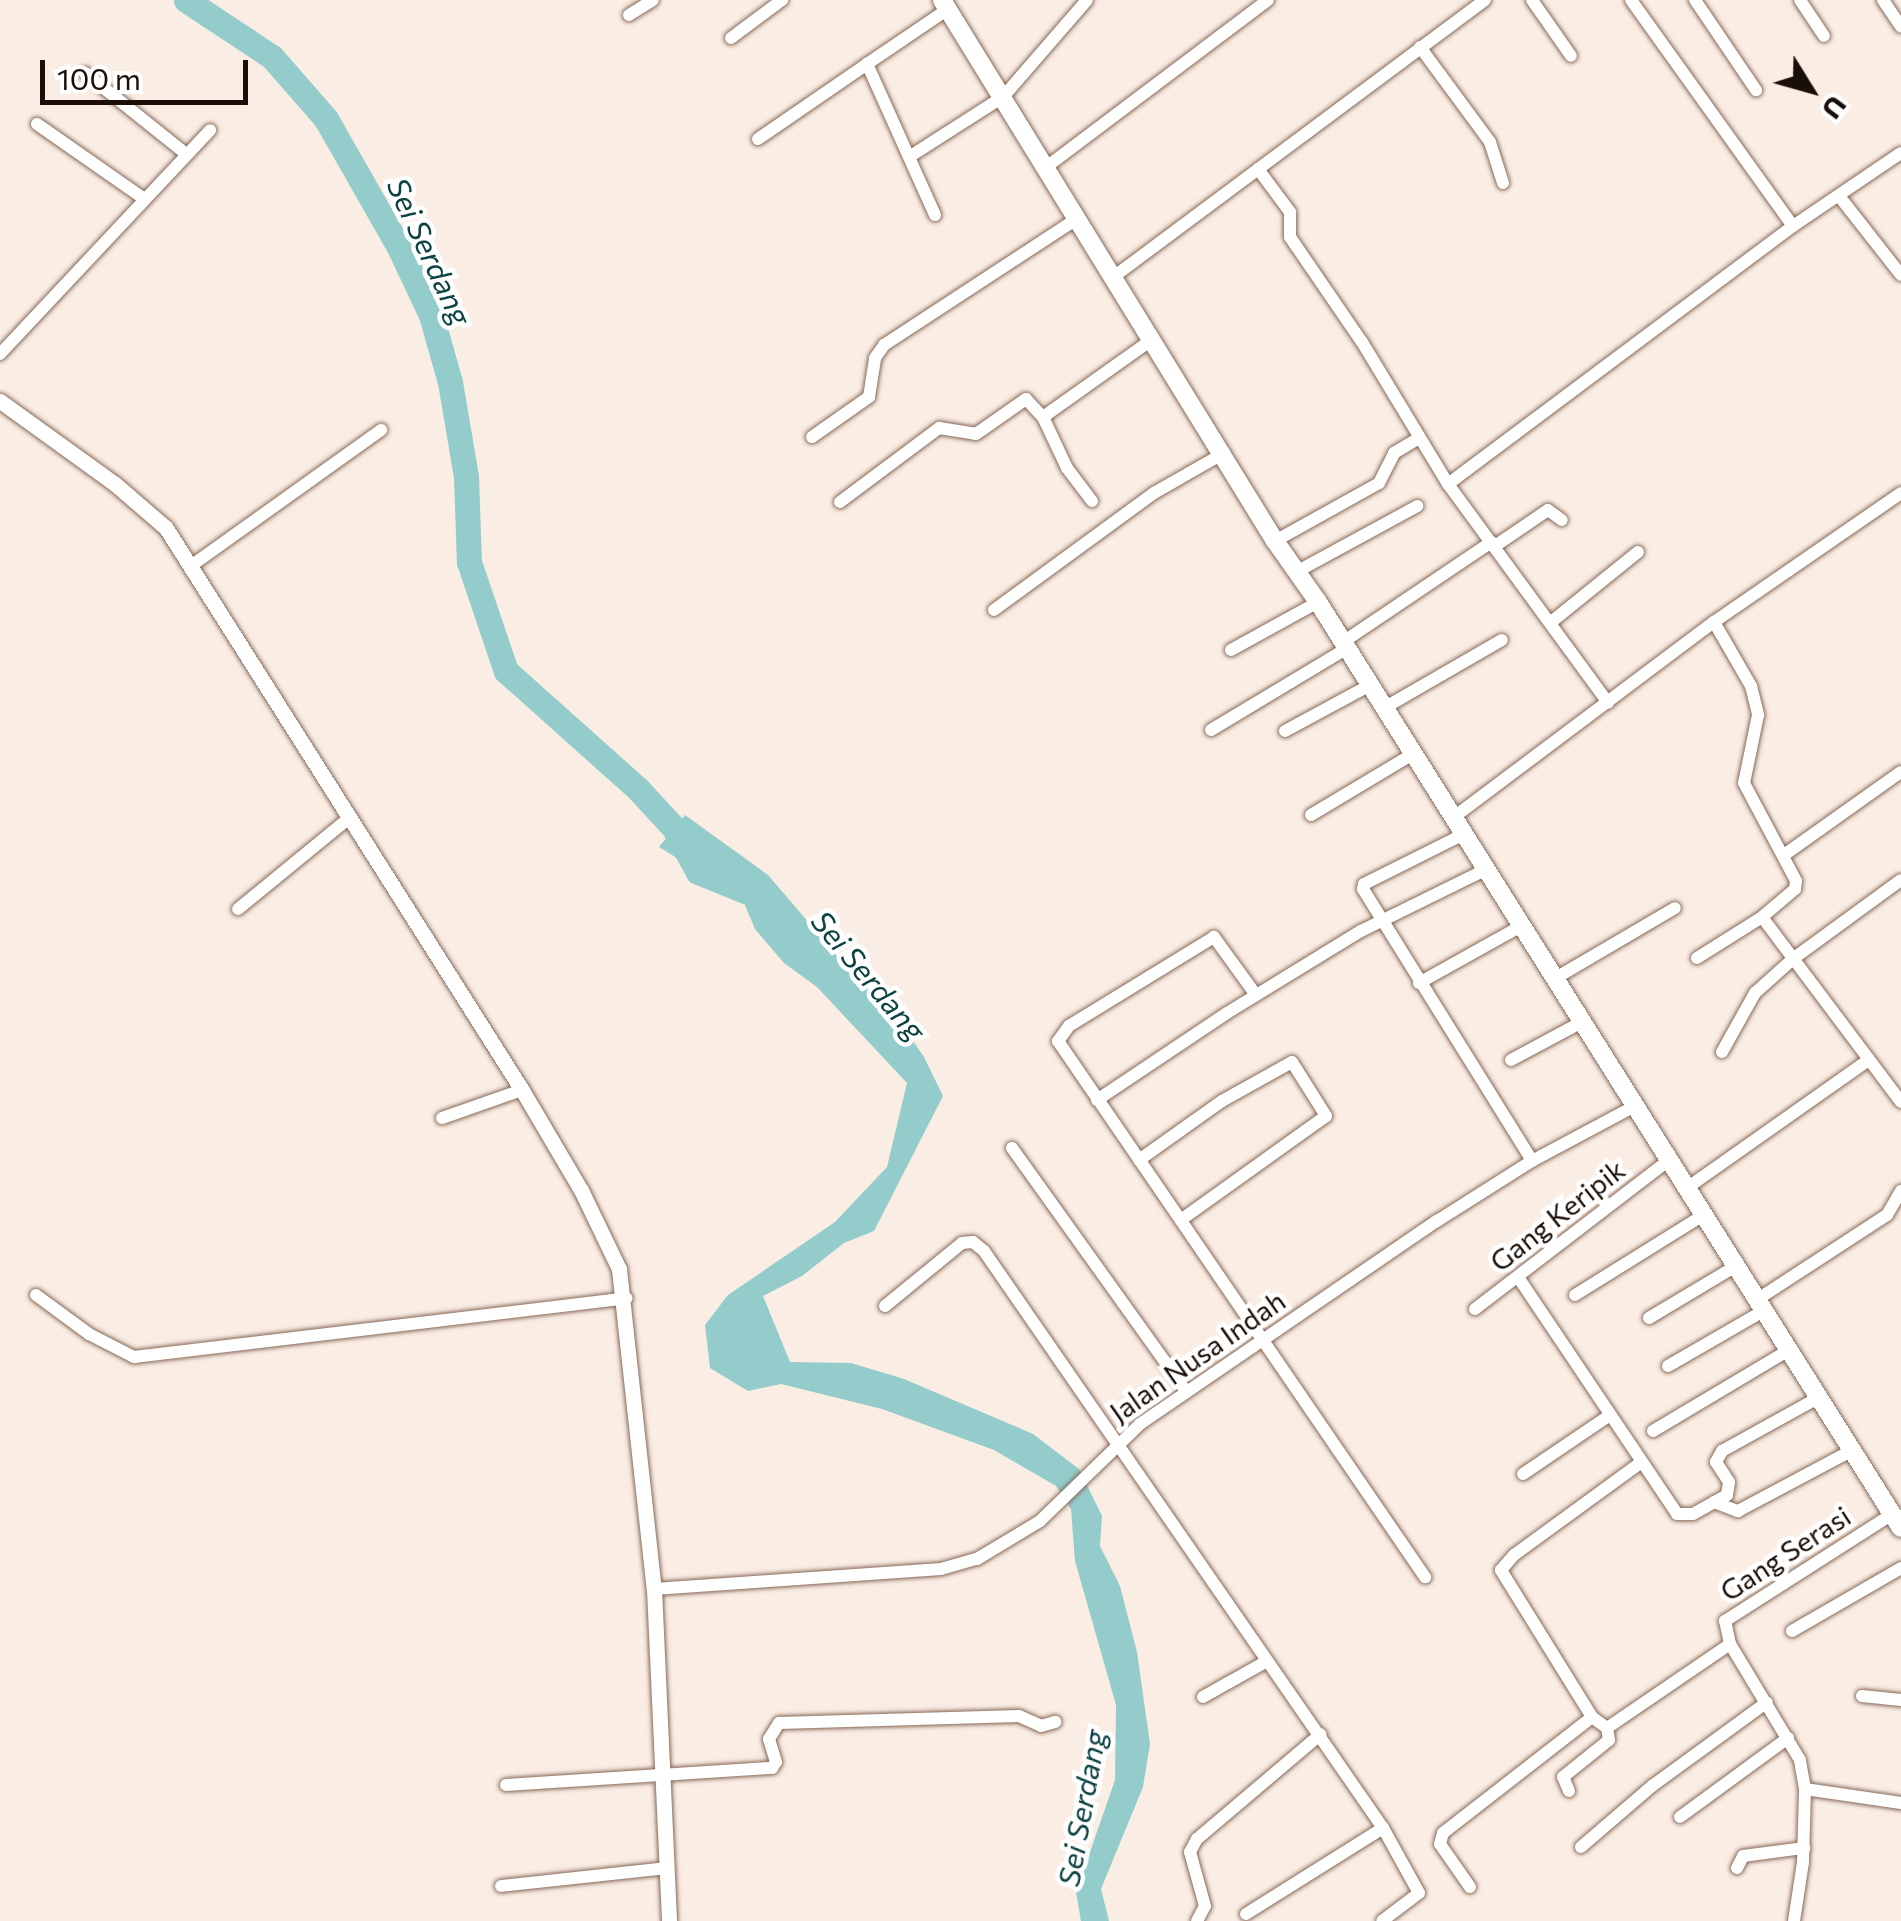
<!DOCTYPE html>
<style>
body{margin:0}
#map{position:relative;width:1901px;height:1921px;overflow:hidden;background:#faede4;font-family:Commissioner,sans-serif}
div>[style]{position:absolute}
.water>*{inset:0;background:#93cccb}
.river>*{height:25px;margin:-12.5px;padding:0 12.5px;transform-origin:12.5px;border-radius:12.5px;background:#93cccb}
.roads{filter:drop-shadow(0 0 2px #866957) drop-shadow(0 0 2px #866957)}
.minor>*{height:12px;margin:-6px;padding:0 6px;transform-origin:6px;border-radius:6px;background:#fff}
.tertiary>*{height:15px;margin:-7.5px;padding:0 7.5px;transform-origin:7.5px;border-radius:7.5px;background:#fff}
.secondary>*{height:18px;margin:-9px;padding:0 9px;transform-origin:9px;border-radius:9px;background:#fff}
span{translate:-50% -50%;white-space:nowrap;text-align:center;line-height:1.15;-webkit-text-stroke:9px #fff;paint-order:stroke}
.street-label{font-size:28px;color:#1a0f08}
.water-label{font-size:30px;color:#0d4242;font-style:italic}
.north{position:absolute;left:1761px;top:40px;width:100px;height:100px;-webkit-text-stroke:8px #fff;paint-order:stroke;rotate:127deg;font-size:28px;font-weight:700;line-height:40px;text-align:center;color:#1a0f08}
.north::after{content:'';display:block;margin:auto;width:35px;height:45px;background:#1a0f08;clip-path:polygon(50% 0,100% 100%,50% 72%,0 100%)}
.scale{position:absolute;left:40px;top:60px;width:208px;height:45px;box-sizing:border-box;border:5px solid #1a0f08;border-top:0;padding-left:12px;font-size:30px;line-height:35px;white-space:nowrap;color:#1a0f08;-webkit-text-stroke:8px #fff;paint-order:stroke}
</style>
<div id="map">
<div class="water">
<i style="clip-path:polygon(685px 815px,768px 875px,858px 980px,888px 1005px,924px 1057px,943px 1096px,874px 1231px,844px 1243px,802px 1276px,763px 1296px,790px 1362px,851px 1363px,904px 1379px,1033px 1434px,1079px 1469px,1102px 1516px,1100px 1546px,1120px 1586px,1137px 1652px,1150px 1744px,1143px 1787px,1101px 1889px,1109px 1921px,1081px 1921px,1076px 1892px,1115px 1780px,1116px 1705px,1075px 1561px,1071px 1509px,1056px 1486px,994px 1450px,882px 1409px,781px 1384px,748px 1391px,710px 1368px,705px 1325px,728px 1295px,835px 1222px,887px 1167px,907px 1083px,817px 987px,784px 963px,755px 929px,742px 898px,659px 847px)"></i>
</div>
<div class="river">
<i style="left:186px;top:0;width:103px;rotate:33.5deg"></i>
<i style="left:272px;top:57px;width:82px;rotate:48.9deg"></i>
<i style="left:326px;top:119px;width:145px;rotate:60.3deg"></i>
<i style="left:398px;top:245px;width:77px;rotate:64.8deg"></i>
<i style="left:431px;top:315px;width:70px;rotate:74.2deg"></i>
<i style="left:450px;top:382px;width:96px;rotate:80.4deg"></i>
<i style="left:466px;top:477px;width:85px;rotate:88deg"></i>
<i style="left:469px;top:562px;width:115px;rotate:71.3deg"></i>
<i style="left:506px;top:671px;width:177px;rotate:41.8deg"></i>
<i style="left:638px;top:789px;width:53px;rotate:47.3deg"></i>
<i style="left:674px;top:828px;width:50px;rotate:61.4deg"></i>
<i style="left:698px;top:872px;width:51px;rotate:22deg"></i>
</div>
<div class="roads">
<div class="minor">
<i style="left:1532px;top:0;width:68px;rotate:55.1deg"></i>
<i style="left:1631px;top:0;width:278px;rotate:54.4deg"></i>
<i style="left:1695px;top:0;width:109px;rotate:55.9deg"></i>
<i style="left:1800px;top:0;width:43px;rotate:56.3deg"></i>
<i style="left:1883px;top:0;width:32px;rotate:56deg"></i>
<i style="left:629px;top:15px;width:28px;rotate:-32deg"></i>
<i style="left:731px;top:38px;width:64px;rotate:-36.7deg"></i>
<i style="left:1420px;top:47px;width:118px;rotate:53.6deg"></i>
<i style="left:1490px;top:142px;width:43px;rotate:72.4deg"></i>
<i style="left:85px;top:73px;width:129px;rotate:38.7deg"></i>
<i style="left:37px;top:124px;width:129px;rotate:34.9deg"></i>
<i style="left:758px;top:139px;width:132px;rotate:-34.5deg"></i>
<i style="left:909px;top:157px;width:112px;rotate:-32.6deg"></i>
<i style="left:1003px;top:97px;width:128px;rotate:-49.1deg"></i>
<i style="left:1045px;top:168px;width:279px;rotate:-37deg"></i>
<i style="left:1258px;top:169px;width:54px;rotate:53.3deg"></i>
<i style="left:1290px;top:212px;width:25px;rotate:90deg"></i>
<i style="left:1290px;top:237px;width:127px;rotate:55.6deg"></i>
<i style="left:1362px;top:342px;width:166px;rotate:58.8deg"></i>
<i style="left:1448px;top:484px;width:271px;rotate:53.8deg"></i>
<i style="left:1839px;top:196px;width:100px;rotate:51.9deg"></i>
<i style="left:935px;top:215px;width:166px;rotate:-114.2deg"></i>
<i style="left:867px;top:64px;width:98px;rotate:-34.2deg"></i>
<i style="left:1112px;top:278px;width:465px;rotate:-36.7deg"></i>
<i style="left:0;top:354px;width:307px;rotate:-46.8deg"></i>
<i style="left:812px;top:437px;width:70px;rotate:-35.1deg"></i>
<i style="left:869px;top:397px;width:39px;rotate:-81deg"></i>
<i style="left:875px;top:358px;width:16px;rotate:-55deg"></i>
<i style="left:884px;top:345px;width:228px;rotate:-33.2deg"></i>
<i style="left:1448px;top:484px;width:431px;rotate:-36.8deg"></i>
<i style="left:1793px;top:226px;width:130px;rotate:-34.1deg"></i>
<i style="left:1092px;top:501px;width:41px;rotate:-127.1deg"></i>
<i style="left:1067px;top:468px;width:56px;rotate:-115.2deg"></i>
<i style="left:1043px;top:417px;width:131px;rotate:-35.4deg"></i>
<i style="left:840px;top:502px;width:124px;rotate:-36.8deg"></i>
<i style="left:939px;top:428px;width:37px;rotate:9deg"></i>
<i style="left:976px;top:434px;width:61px;rotate:-35deg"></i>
<i style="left:1026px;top:399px;width:25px;rotate:47deg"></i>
<i style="left:1275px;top:541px;width:119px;rotate:-29.1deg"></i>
<i style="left:1379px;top:483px;width:34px;rotate:-63deg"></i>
<i style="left:1394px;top:453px;width:29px;rotate:-31deg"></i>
<i style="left:1495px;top:546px;width:64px;rotate:-34.2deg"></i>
<i style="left:1548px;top:510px;width:17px;rotate:36deg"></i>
<i style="left:191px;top:566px;width:234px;rotate:-35.6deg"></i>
<i style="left:1298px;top:571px;width:136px;rotate:-28.6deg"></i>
<i style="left:994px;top:610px;width:198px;rotate:-36.2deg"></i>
<i style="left:1154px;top:493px;width:81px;rotate:-29.7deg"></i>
<i style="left:1714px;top:622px;width:74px;rotate:60deg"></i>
<i style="left:1751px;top:686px;width:30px;rotate:76deg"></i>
<i style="left:1758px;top:715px;width:69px;rotate:101.6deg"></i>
<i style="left:1744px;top:783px;width:111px;rotate:62deg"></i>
<i style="left:1796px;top:881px;width:8px;rotate:97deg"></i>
<i style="left:1795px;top:889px;width:43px;rotate:139.7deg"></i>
<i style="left:1550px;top:623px;width:113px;rotate:-38.9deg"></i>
<i style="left:1343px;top:642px;width:179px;rotate:-34deg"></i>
<i style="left:1231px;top:650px;width:99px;rotate:-28.9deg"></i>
<i style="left:1384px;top:708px;width:136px;rotate:-30deg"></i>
<i style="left:1211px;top:730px;width:157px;rotate:-31deg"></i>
<i style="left:1285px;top:731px;width:97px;rotate:-28.4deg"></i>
<i style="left:1311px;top:815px;width:119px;rotate:-30.9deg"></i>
<i style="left:1454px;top:817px;width:325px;rotate:-36.9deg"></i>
<i style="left:1714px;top:622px;width:227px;rotate:-34.6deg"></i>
<i style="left:1464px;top:834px;width:112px;rotate:153.4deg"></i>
<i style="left:1364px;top:884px;width:5px;rotate:101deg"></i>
<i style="left:1363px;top:889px;width:320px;rotate:58.1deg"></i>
<i style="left:1784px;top:855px;width:143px;rotate:-35.4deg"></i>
<i style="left:238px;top:909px;width:142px;rotate:-39.3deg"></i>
<i style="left:1697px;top:958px;width:77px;rotate:-32.2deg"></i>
<i style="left:1762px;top:917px;width:231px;rotate:53.1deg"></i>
<i style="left:1554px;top:979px;width:140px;rotate:-30.4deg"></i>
<i style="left:1419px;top:983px;width:115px;rotate:-29.2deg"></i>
<i style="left:1256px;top:995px;width:72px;rotate:-125.9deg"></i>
<i style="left:1214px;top:937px;width:170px;rotate:148.5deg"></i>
<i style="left:1069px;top:1026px;width:19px;rotate:126deg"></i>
<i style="left:1058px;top:1041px;width:650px;rotate:55.6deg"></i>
<i style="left:1722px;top:1052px;width:68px;rotate:-60.8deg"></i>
<i style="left:1755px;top:993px;width:52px;rotate:-41.9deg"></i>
<i style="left:1794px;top:958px;width:132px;rotate:-36.1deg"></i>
<i style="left:1511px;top:1060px;width:78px;rotate:-28.2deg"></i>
<i style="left:1097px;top:1100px;width:156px;rotate:-33.8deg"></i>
<i style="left:1227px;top:1013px;width:157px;rotate:-31.5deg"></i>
<i style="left:1361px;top:931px;width:138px;rotate:-26.2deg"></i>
<i style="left:442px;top:1118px;width:85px;rotate:-19.3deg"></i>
<i style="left:1012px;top:1148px;width:300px;rotate:54.4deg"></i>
<i style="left:1139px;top:1160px;width:102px;rotate:-35.4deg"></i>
<i style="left:1222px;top:1101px;width:80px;rotate:-29.1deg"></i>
<i style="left:1292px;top:1062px;width:64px;rotate:57.8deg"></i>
<i style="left:1326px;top:1116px;width:178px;rotate:144.4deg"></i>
<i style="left:1687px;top:1188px;width:220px;rotate:-35.2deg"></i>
<i style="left:1518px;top:1277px;width:285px;rotate:56.1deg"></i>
<i style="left:1677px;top:1514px;width:16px"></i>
<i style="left:1693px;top:1514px;width:39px;rotate:-29deg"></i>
<i style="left:1727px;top:1495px;width:13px;rotate:-81deg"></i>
<i style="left:1729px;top:1482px;width:24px;rotate:-123deg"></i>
<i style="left:1716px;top:1462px;width:13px;rotate:-61deg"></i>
<i style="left:1722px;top:1451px;width:110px;rotate:-28.9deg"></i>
<i style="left:36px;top:1295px;width:66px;rotate:36.3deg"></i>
<i style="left:89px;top:1334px;width:51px;rotate:27.1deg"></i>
<i style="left:134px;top:1357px;width:496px;rotate:-6.8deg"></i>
<i style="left:1575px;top:1295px;width:150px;rotate:-31.9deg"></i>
<i style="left:1758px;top:1299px;width:154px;rotate:-33.1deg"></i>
<i style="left:1887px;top:1215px;width:28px;rotate:-60deg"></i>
<i style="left:885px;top:1306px;width:99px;rotate:-39.3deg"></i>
<i style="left:962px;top:1243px;width:11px;rotate:-5deg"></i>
<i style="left:973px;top:1242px;width:14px;rotate:39deg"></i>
<i style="left:984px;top:1251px;width:702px;rotate:55.34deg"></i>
<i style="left:1383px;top:1828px;width:74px;rotate:61deg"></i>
<i style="left:1419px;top:1893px;width:46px;rotate:142.9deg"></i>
<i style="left:1475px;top:1309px;width:245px;rotate:-37.5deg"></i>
<i style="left:1649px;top:1318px;width:101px;rotate:-30.9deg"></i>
<i style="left:1668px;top:1366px;width:112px;rotate:-30deg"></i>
<i style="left:1653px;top:1431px;width:158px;rotate:-30.8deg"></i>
<i style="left:1523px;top:1474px;width:105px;rotate:-34.1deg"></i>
<i style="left:1714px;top:1502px;width:26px;rotate:21deg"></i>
<i style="left:1738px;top:1511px;width:128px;rotate:-28deg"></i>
<i style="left:654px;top:1589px;width:288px;rotate:-4deg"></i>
<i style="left:941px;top:1569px;width:37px;rotate:-16deg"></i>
<i style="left:977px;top:1559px;width:74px;rotate:-31.1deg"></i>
<i style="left:1040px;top:1521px;width:139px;rotate:-44.1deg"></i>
<i style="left:1140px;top:1424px;width:360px;rotate:-34.4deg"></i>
<i style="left:1437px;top:1221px;width:112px;rotate:-32.3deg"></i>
<i style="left:1532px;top:1161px;width:117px;rotate:-28.1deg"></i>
<i style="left:1792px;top:1631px;width:126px;rotate:-30deg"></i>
<i style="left:1862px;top:1696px;width:39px;rotate:6deg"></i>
<i style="left:1203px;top:1697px;width:73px;rotate:-29.4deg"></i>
<i style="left:1607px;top:1728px;width:19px;rotate:-144deg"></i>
<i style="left:1592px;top:1717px;width:173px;rotate:-121.8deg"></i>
<i style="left:1501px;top:1570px;width:20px;rotate:-49deg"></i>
<i style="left:1514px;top:1555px;width:156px;rotate:-36.1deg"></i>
<i style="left:1607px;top:1728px;width:149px;rotate:-34.3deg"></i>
<i style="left:506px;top:1785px;width:267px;rotate:-3.7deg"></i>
<i style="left:772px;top:1768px;width:7px;rotate:-56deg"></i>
<i style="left:776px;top:1762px;width:24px;rotate:-107deg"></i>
<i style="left:769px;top:1739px;width:19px;rotate:-58deg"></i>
<i style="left:779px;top:1723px;width:240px;rotate:-1.7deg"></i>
<i style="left:1019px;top:1716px;width:24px;rotate:24deg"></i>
<i style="left:1041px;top:1726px;width:15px;rotate:-16deg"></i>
<i style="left:1805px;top:1789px;width:97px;rotate:8.3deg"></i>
<i style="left:1569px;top:1791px;width:15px;rotate:-113deg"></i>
<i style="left:1563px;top:1777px;width:59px;rotate:-38.8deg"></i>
<i style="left:1609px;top:1740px;width:12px;rotate:-99deg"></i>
<i style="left:1680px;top:1817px;width:134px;rotate:-36.2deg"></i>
<i style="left:1581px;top:1847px;width:94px;rotate:-40.7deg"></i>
<i style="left:1652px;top:1786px;width:142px;rotate:-36.1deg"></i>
<i style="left:1737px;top:1868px;width:13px;rotate:-63deg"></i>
<i style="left:1743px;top:1856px;width:62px;rotate:-7.5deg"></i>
<i style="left:501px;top:1886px;width:166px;rotate:-6.2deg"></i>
<i style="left:1470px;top:1887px;width:52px;rotate:-124.9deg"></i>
<i style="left:1440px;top:1844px;width:11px;rotate:-75deg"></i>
<i style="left:1443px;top:1833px;width:189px;rotate:-37.9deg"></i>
<i style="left:1246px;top:1914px;width:162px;rotate:-32.1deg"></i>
<i style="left:1197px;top:1921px;width:17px;rotate:-62deg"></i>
<i style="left:1205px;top:1906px;width:56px;rotate:-105.5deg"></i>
<i style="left:1190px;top:1852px;width:15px;rotate:-62deg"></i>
<i style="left:1197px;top:1839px;width:162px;rotate:-40.3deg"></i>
<i style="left:1794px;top:1921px;width:60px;rotate:-81.3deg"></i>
<i style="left:1803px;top:1862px;width:73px;rotate:-88.4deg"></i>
<i style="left:1805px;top:1789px;width:29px;rotate:-100deg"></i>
<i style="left:1800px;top:1760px;width:135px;rotate:-121.1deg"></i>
<i style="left:1730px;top:1644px;width:24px;rotate:-102deg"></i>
<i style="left:1725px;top:1621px;width:198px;rotate:-32.6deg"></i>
</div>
<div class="tertiary">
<i style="left:0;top:401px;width:142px;rotate:35.8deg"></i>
<i style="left:115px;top:484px;width:67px;rotate:40.8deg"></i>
<i style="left:166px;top:528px;width:665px;rotate:57.65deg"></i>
<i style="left:522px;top:1090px;width:116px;rotate:59.5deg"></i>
<i style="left:581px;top:1190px;width:88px;rotate:64.3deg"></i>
<i style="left:619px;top:1269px;width:322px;rotate:83.8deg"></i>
<i style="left:654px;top:1589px;width:332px;rotate:87.4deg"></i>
</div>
<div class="secondary">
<i style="left:942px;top:0;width:635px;rotate:58.39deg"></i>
<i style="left:1275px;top:541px;width:75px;rotate:54.8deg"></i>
<i style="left:1318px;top:602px;width:1094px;rotate:57.81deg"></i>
</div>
</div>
<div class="street-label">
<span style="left:1557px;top:1215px;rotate:-38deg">Gang Keripik</span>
<span style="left:1197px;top:1356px;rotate:-35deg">Jalan Nusa Indah</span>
<span style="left:1785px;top:1553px;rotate:-33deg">Gang Serasi</span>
</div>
<div class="water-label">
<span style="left:430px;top:251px;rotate:65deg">Sei Serdang</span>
<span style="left:869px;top:975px;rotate:50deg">Sei Serdang</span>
<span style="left:1081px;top:1808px;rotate:-80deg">Sei Serdang</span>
</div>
<div class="north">U</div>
<div class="scale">100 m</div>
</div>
